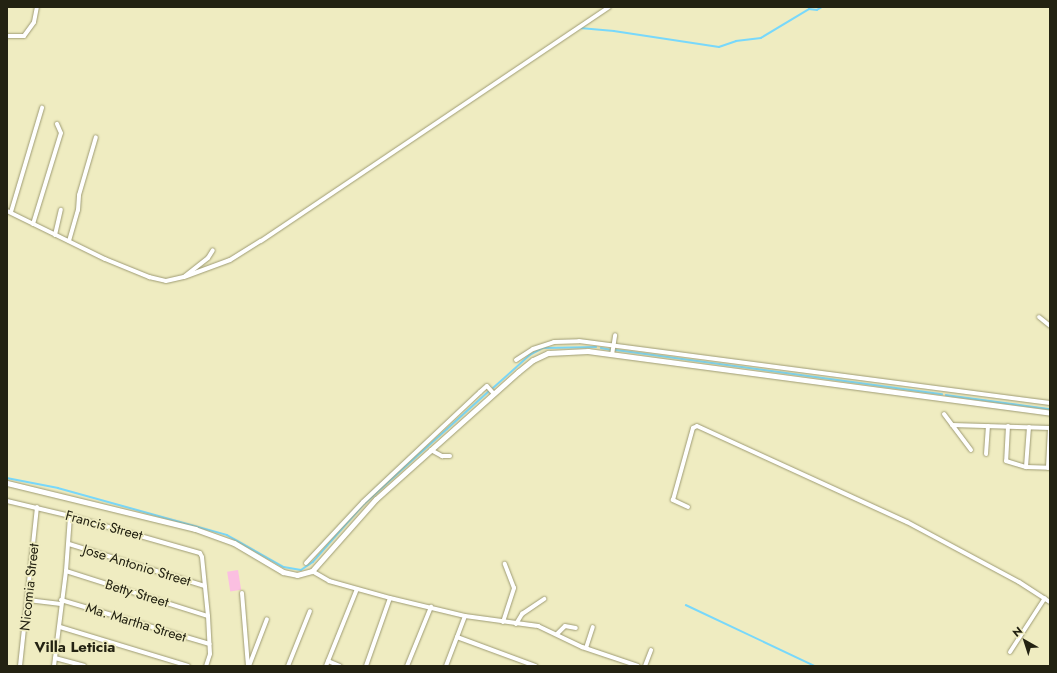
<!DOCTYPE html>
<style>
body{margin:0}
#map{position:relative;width:1057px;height:673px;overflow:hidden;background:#efecc1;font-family:Jost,sans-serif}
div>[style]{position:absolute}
.green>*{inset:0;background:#fbbfe1;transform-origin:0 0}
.stream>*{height:1.5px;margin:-0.75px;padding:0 0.75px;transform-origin:0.75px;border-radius:0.75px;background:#78d8fb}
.roads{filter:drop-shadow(0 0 1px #9e9b73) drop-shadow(0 0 1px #9e9b73)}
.minor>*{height:4px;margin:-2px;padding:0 2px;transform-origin:2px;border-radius:2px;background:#fff}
.tertiary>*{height:5px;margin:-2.5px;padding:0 2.5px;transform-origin:2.5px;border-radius:2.5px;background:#fff}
span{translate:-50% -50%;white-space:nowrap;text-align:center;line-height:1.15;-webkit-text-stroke:3.5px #efecc1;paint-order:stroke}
.street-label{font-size:14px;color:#232212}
.neighbourhood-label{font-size:15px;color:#232212;font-weight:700}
.frame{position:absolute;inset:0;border:8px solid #232212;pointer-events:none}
.north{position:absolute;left:1005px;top:621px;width:40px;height:40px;-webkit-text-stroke:3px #efecc1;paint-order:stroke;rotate:321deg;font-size:11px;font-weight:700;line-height:16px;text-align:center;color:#232212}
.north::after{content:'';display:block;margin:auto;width:14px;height:18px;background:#232212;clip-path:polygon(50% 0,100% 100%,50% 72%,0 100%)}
</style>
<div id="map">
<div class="green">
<i style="left:238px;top:570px;width:20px;height:11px;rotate:81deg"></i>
</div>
<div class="stream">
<i style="left:580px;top:28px;width:34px;rotate:5deg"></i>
<i style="left:614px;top:31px;width:106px;rotate:8.7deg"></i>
<i style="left:719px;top:47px;width:18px;rotate:-19deg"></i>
<i style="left:736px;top:41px;width:25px;rotate:-7deg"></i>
<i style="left:761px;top:38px;width:56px;rotate:-31.1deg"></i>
<i style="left:809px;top:9px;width:8px;rotate:7deg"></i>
<i style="left:817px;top:10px;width:6px;rotate:-31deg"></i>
<i style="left:601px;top:348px;width:11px;rotate:10deg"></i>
<i style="left:616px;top:350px;width:329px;rotate:7.7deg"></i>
<i style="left:493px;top:388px;width:50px;rotate:-41.7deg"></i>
<i style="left:530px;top:355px;width:15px;rotate:-28deg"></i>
<i style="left:543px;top:348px;width:53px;rotate:-1.1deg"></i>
<i style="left:946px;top:395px;width:105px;rotate:7.7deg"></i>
<i style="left:7px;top:478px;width:52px;rotate:11.1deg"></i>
<i style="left:58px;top:488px;width:175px;rotate:15.5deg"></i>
<i style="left:227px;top:535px;width:65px;rotate:29.3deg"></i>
<i style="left:284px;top:567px;width:17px;rotate:10deg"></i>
<i style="left:301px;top:570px;width:14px;rotate:-34deg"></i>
<i style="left:313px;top:562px;width:77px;rotate:-48.7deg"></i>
<i style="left:364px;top:504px;width:167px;rotate:-42.1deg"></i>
<i style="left:686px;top:605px;width:143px;rotate:25.3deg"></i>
</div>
<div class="roads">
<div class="minor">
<i style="left:7px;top:36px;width:17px"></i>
<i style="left:24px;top:36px;width:17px;rotate:-54deg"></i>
<i style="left:34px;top:22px;width:15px;rotate:-79deg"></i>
<i style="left:7px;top:211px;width:109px;rotate:26.1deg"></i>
<i style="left:105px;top:259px;width:48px;rotate:22.2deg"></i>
<i style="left:149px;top:277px;width:17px;rotate:13deg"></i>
<i style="left:166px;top:281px;width:18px;rotate:-13deg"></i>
<i style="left:184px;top:277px;width:49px;rotate:-20.3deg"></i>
<i style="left:230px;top:260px;width:36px;rotate:-32deg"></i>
<i style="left:261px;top:241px;width:419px;rotate:-33.9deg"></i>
<i style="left:11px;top:212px;width:109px;rotate:-73.4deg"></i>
<i style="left:33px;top:224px;width:95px;rotate:-72.9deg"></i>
<i style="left:61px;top:133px;width:10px;rotate:-114deg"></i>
<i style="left:55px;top:235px;width:26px;rotate:-77deg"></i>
<i style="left:69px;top:241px;width:32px;rotate:-74deg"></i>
<i style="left:78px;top:210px;width:15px;rotate:-86deg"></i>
<i style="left:79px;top:195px;width:60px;rotate:-73.7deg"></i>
<i style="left:185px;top:276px;width:29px;rotate:-38deg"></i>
<i style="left:208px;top:258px;width:9px;rotate:-58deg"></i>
<i style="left:1039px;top:317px;width:14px;rotate:39deg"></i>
<i style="left:612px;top:355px;width:20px;rotate:-81deg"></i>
<i style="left:516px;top:360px;width:20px;rotate:-33deg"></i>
<i style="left:533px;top:349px;width:22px;rotate:-18deg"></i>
<i style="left:554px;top:342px;width:25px;rotate:-2deg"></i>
<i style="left:579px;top:341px;width:475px;rotate:7.5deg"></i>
<i style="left:944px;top:414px;width:45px;rotate:53.1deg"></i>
<i style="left:952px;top:425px;width:98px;rotate:1.8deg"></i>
<i style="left:1050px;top:428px;width:40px;rotate:92.9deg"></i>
<i style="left:1008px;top:426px;width:35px;rotate:93deg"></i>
<i style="left:1006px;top:461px;width:21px;rotate:17deg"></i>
<i style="left:1029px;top:427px;width:40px;rotate:94.3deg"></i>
<i style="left:1026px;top:467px;width:24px;rotate:2deg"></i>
<i style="left:431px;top:450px;width:13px;rotate:29deg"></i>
<i style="left:442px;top:456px;width:8px"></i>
<i style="left:986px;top:454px;width:28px;rotate:-86deg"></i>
<i style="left:7px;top:501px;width:65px;rotate:13.4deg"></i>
<i style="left:70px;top:516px;width:135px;rotate:15.9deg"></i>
<i style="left:200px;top:553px;width:4px;rotate:63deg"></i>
<i style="left:202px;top:557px;width:59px;rotate:84.2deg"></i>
<i style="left:208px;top:616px;width:38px;rotate:87deg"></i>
<i style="left:210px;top:654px;width:13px;rotate:108deg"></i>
<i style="left:688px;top:507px;width:17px;rotate:-155deg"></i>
<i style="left:673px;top:500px;width:75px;rotate:-74.5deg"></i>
<i style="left:693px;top:428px;width:4px;rotate:-27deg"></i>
<i style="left:697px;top:426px;width:231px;rotate:24.6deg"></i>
<i style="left:907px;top:522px;width:127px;rotate:28.2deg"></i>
<i style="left:1019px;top:582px;width:37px;rotate:33deg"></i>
<i style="left:69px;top:544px;width:142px;rotate:17.2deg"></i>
<i style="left:306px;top:563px;width:83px;rotate:-46.9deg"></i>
<i style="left:363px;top:502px;width:161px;rotate:-43.2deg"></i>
<i style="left:480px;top:392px;width:9px;rotate:-41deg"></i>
<i style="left:487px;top:386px;width:11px;rotate:49deg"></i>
<i style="left:66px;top:571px;width:149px;rotate:17.6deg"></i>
<i style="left:312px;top:571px;width:20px;rotate:30deg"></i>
<i style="left:329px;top:581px;width:63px;rotate:15.6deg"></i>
<i style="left:390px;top:598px;width:77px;rotate:13.5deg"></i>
<i style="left:465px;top:616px;width:74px;rotate:7.8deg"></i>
<i style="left:538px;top:626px;width:49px;rotate:25.5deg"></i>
<i style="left:582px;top:647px;width:59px;rotate:18.7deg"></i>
<i style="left:242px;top:593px;width:73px;rotate:85.3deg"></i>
<i style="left:28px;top:600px;width:33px;rotate:7deg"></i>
<i style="left:61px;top:600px;width:155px;rotate:16.5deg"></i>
<i style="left:503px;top:622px;width:36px;rotate:-72deg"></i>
<i style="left:514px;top:588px;width:26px;rotate:-111deg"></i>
<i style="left:516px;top:624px;width:12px;rotate:-59deg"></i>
<i style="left:522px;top:614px;width:27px;rotate:-34deg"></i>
<i style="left:60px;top:627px;width:134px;rotate:16.9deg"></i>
<i style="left:557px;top:634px;width:11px;rotate:-45deg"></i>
<i style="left:565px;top:626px;width:11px;rotate:10deg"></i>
<i style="left:457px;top:637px;width:84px;rotate:20.2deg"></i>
<i style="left:586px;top:648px;width:22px;rotate:-72deg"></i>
<i style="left:1010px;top:652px;width:64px;rotate:-57.1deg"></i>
<i style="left:55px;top:658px;width:30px;rotate:15deg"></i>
<i style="left:328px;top:661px;width:13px;rotate:23deg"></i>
<i style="left:20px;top:666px;width:160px;rotate:-83.9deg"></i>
<i style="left:54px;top:666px;width:96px;rotate:-82.8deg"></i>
<i style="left:66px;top:571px;width:55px;rotate:-85.8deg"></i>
<i style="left:249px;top:666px;width:50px;rotate:-69deg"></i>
<i style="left:288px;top:666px;width:59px;rotate:-68.2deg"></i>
<i style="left:326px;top:666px;width:83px;rotate:-68.1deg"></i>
<i style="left:366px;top:666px;width:72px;rotate:-70.6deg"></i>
<i style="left:407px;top:666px;width:64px;rotate:-67.9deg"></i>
<i style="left:446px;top:666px;width:53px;rotate:-69.2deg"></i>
<i style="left:645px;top:666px;width:17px;rotate:-69deg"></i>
</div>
<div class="tertiary">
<i style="left:7px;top:483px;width:194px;rotate:13.7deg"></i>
<i style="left:195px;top:529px;width:41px;rotate:19.7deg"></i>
<i style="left:234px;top:543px;width:57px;rotate:30.6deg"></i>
<i style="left:283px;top:572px;width:14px;rotate:12deg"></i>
<i style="left:297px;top:575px;width:16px;rotate:-15deg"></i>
<i style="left:312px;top:571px;width:96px;rotate:-48.4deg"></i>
<i style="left:376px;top:499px;width:191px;rotate:-41.8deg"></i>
<i style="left:518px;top:372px;width:19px;rotate:-39deg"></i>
<i style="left:533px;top:360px;width:17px;rotate:-25deg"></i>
<i style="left:548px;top:353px;width:40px;rotate:-2.9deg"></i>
<i style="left:588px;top:351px;width:466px;rotate:7.6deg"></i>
</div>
</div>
<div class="street-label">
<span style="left:104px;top:525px;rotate:15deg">Francis Street</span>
<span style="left:137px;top:565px;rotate:17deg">Jose Antonio Street</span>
<span style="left:29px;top:587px;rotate:-84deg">Nicomia Street</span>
<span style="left:137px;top:593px;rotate:17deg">Betty Street</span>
<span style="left:136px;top:622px;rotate:17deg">Ma. Martha Street</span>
</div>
<div class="neighbourhood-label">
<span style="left:75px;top:648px">Villa Leticia</span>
</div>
<div class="frame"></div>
<div class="north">N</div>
</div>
